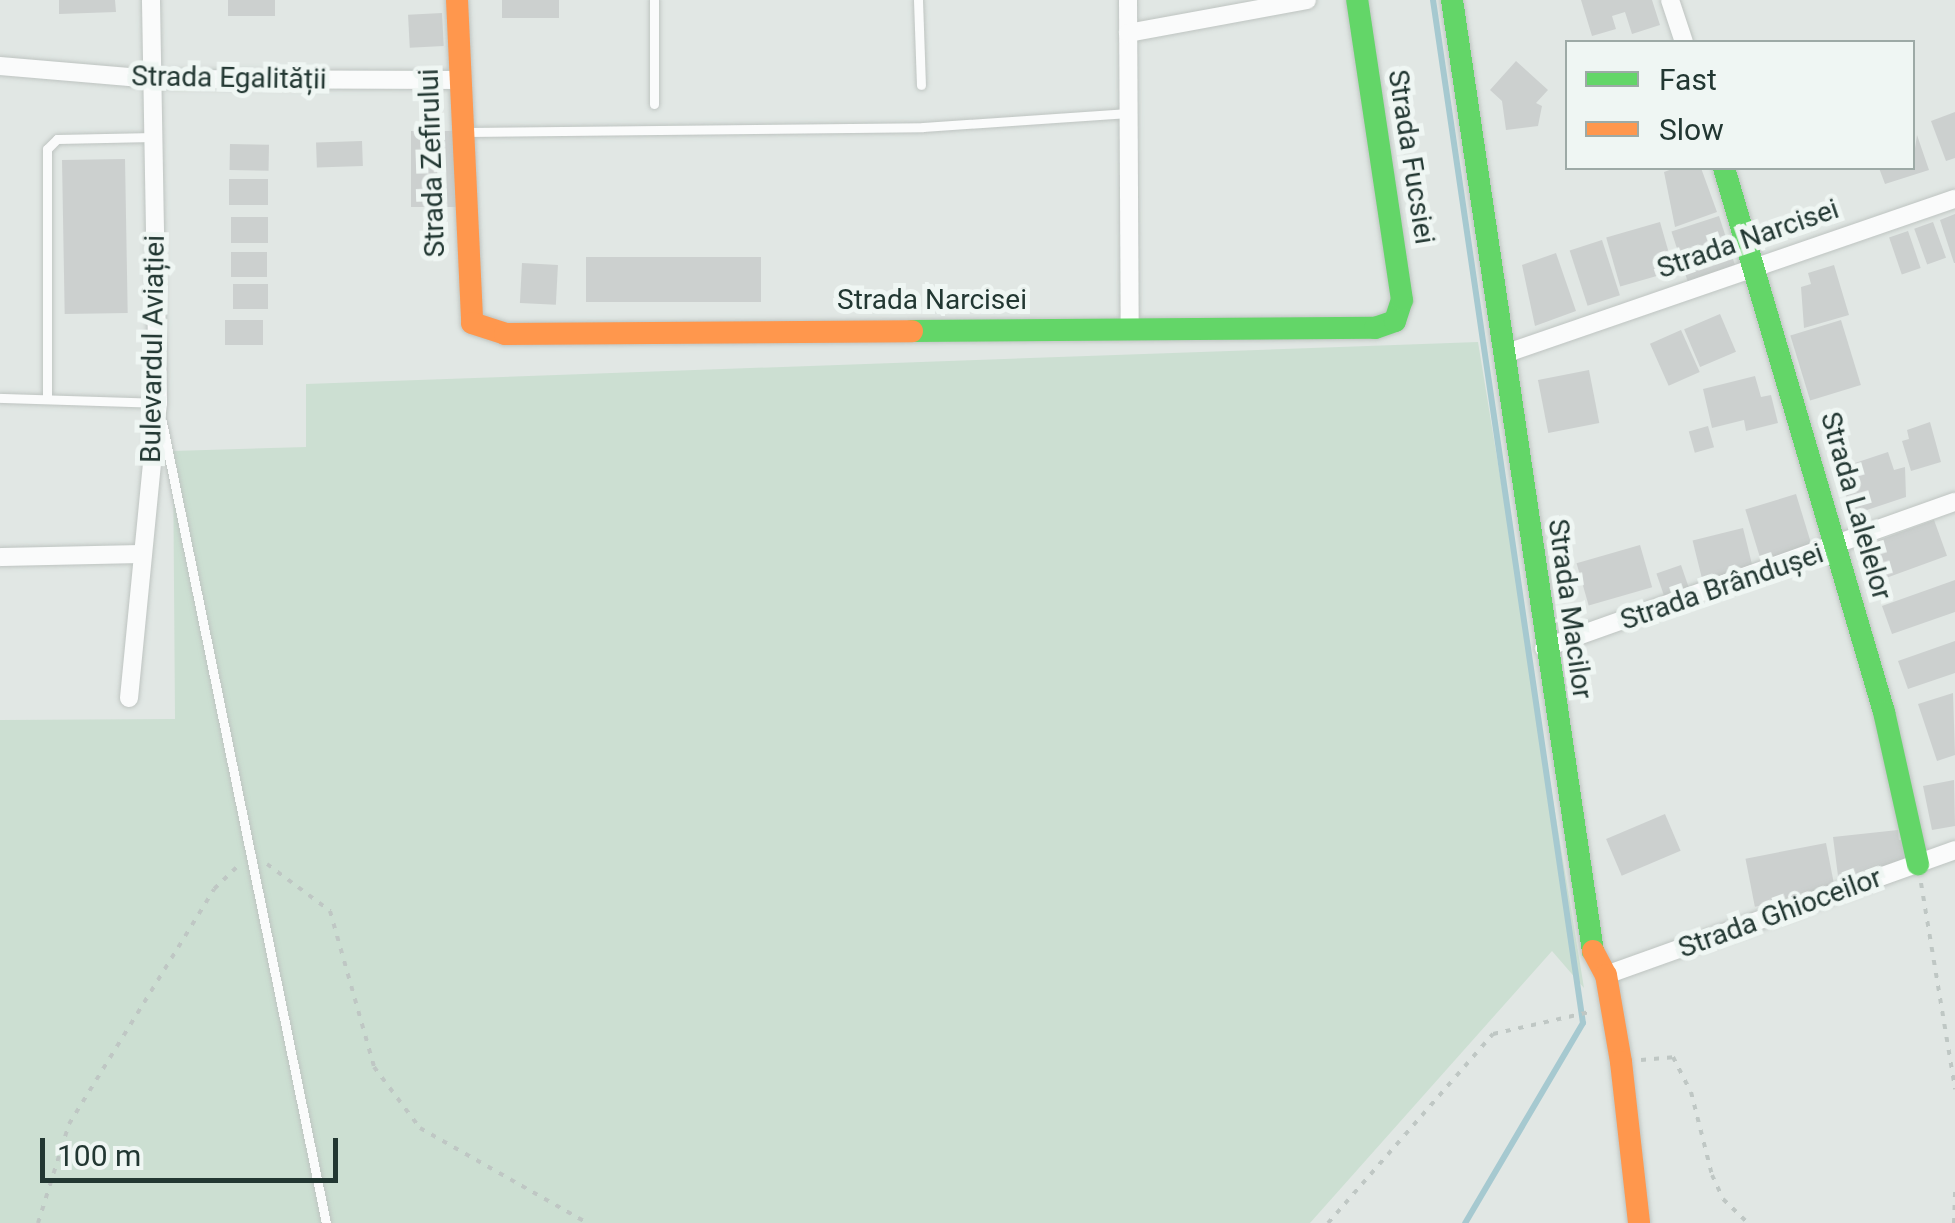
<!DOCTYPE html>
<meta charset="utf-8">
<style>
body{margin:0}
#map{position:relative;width:1955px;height:1223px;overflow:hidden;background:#e1e7e4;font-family:Roboto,sans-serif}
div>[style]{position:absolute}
.green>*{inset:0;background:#ccdfd2}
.stream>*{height:6px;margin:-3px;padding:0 3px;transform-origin:3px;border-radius:3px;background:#a6c9d0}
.building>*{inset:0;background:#ccd0cf;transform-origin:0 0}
.path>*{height:4px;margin-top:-2px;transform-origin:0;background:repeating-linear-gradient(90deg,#bfc7c4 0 5px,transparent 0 13px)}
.roads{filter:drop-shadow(0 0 2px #bec4c1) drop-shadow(0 0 2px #bec4c1)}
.lane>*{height:9px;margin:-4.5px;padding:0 4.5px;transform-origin:4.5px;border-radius:4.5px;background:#fafbfb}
.street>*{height:18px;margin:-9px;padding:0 9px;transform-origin:9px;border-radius:9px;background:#fafbfb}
.fast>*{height:22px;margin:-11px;padding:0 11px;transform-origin:11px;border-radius:11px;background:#63d668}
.slow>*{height:22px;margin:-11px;padding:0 11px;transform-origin:11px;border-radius:11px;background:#ff974d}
span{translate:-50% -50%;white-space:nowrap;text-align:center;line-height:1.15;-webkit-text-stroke:10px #eff6f3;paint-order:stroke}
.street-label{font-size:28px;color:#223732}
.legend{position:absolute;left:1565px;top:40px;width:350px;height:130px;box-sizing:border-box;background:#eff6f3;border:2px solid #9daaa6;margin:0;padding:12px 18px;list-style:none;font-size:30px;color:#223732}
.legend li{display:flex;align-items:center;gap:20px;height:50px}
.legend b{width:50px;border:2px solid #9daaa6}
.scale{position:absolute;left:40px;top:1138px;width:298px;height:45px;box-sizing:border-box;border:5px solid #223732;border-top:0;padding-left:12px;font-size:30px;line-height:35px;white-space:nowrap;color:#223732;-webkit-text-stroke:8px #eff6f3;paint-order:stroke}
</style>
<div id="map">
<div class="green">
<i style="clip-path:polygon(1478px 342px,1584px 988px,1552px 951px,1310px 1223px,0 1223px,0 720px,175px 719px,173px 451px,306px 447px,306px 384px)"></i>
</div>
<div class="stream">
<i style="left:1433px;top:0;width:1034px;rotate:81.66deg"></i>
<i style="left:1583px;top:1023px;width:232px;rotate:120.5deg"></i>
</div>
<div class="building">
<i style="clip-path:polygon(59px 0,115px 0,116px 12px,59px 14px)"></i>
<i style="left:228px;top:0;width:47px;height:16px"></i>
<i style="left:502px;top:0;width:57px;height:18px"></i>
<i style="clip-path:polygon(1581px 0,1652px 0,1660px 25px,1632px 34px,1625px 12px,1612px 16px,1616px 29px,1592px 36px)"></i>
<i style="left:442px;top:13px;width:33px;height:34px;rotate:87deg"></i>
<i style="clip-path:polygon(1516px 61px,1548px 90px,1536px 103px,1542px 106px,1538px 126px,1506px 130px,1502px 101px,1490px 90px)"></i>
<i style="clip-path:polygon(1955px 112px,1955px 158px,1946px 161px,1931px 121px)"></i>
<i style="left:456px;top:131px;width:76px;height:45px;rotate:90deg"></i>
<i style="clip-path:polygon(1917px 135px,1929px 170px,1885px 184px,1879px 168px,1912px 168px)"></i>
<i style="left:362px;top:141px;width:25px;height:46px;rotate:88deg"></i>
<i style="left:230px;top:144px;width:39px;height:26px;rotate:1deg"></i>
<i style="left:125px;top:159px;width:154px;height:63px;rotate:89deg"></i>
<i style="clip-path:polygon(1675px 168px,1701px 168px,1717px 212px,1675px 227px,1664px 172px)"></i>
<i style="left:229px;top:179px;width:39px;height:26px"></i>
<i style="clip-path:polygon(1955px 214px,1955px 263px,1954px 263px,1940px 220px)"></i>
<i style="left:1719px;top:216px;width:56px;height:50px;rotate:72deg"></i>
<i style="left:231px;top:217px;width:37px;height:26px"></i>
<i style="left:1660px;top:222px;width:51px;height:56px;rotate:74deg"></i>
<i style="left:1933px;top:222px;width:38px;height:20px;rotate:70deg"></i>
<i style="left:1908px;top:231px;width:39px;height:20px;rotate:71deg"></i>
<i style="left:1602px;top:240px;width:58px;height:34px;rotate:72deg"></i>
<i style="left:231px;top:252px;width:36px;height:25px"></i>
<i style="clip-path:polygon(1556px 253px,1576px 311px,1535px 326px,1522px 265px)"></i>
<i style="left:586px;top:257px;width:175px;height:45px"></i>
<i style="left:522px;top:263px;width:36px;height:40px;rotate:3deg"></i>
<i style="clip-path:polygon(1834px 265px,1849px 315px,1804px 328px,1801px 287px,1811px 284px,1808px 273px)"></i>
<i style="left:268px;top:284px;width:25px;height:35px;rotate:90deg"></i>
<i style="left:1720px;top:314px;width:41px;height:39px;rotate:67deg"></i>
<i style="left:263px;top:320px;width:25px;height:38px;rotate:90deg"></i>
<i style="left:1841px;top:320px;width:68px;height:53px;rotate:73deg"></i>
<i style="left:1681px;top:330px;width:46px;height:34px;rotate:66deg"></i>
<i style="left:1589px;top:370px;width:54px;height:52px;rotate:79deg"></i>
<i style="clip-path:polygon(1755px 376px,1761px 397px,1771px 395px,1778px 423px,1746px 431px,1744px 420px,1712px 428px,1703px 389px)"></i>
<i style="clip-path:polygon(1930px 422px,1941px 462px,1911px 471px,1902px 441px,1909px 439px,1907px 430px)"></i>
<i style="left:1708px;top:426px;width:22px;height:20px;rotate:74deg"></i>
<i style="clip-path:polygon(1888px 452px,1894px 470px,1905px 467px,1906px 497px,1852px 515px,1837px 469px)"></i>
<i style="left:1796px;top:494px;width:61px;height:53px;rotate:73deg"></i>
<i style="left:1934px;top:520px;width:38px;height:70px;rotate:70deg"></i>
<i style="left:1743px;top:528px;width:45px;height:52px;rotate:76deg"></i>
<i style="left:1640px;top:545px;width:44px;height:66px;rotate:74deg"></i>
<i style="left:1681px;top:565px;width:28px;height:26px;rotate:71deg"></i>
<i style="clip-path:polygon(1955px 580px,1955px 612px,1892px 634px,1882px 606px)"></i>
<i style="clip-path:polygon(1955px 641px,1955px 673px,1908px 689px,1898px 661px)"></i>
<i style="clip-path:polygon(1953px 693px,1955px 755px,1937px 761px,1918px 704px)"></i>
<i style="clip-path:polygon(1954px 780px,1955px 826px,1932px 830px,1923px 786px)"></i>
<i style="left:1665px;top:814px;width:40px;height:64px;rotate:67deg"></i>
<i style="clip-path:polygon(1898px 830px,1899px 840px,1907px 840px,1904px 868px,1838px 876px,1833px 837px)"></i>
<i style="left:1826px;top:843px;width:49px;height:82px;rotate:79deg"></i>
</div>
<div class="path">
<i style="left:267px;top:864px;width:79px;rotate:36.7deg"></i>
<i style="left:330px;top:911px;width:162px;rotate:74.2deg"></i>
<i style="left:374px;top:1067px;width:76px;rotate:53deg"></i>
<i style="left:420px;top:1128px;width:192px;rotate:29.6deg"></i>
<i style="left:1921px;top:883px;width:209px;rotate:80.6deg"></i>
<i style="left:1641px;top:1060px;width:32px;rotate:-5deg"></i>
<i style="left:1673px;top:1057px;width:39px;rotate:63deg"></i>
<i style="left:1691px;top:1092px;width:86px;rotate:75.8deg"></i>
<i style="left:1712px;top:1175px;width:26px;rotate:65deg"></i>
<i style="left:1723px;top:1199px;width:35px;rotate:44deg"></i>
<i style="left:38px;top:1223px;width:104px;rotate:-72.6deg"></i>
<i style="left:69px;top:1124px;width:276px;rotate:-58.3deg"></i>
<i style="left:214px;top:889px;width:35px;rotate:-44deg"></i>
<i style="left:1328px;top:1223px;width:251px;rotate:-48.9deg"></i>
<i style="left:1493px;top:1034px;width:99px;rotate:-12.8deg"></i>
<i style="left:1954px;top:1223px;width:36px;rotate:-88deg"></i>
</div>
<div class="roads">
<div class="lane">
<i style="left:918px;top:0;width:85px;rotate:88deg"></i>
<i style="left:654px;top:104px;width:104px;rotate:-90deg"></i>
<i style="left:467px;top:132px;width:456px;rotate:-0.6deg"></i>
<i style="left:923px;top:127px;width:206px;rotate:-3.9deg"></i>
<i style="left:0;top:398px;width:158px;rotate:1.8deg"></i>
<i style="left:47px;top:399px;width:250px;rotate:-90deg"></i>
<i style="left:47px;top:149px;width:14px;rotate:-45deg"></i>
<i style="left:57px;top:139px;width:97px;rotate:-1.2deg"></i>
<i style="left:162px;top:422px;width:818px;rotate:78.43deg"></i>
</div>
<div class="street">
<i style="left:1128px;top:0;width:329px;rotate:89.7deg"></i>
<i style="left:1670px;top:0;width:44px;rotate:71.6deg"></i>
<i style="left:1128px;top:33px;width:182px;rotate:-10.4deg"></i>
<i style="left:0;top:66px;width:153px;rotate:4.9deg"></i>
<i style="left:152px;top:79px;width:307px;rotate:0.2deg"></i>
<i style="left:1504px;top:354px;width:477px;rotate:-19deg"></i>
<i style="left:0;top:557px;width:143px;rotate:-1.2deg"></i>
<i style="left:1544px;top:648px;width:436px;rotate:-19.6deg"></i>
<i style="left:129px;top:698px;width:296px;rotate:-84.4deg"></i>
<i style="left:158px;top:403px;width:403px;rotate:-91deg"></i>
<i style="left:1606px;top:975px;width:371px;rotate:-19.7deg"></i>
</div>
<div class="fast">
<i style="left:1452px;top:0;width:961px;rotate:81.57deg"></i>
<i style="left:1724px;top:168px;width:567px;rotate:73.61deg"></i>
<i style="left:1884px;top:712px;width:156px;rotate:77.4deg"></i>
<i style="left:912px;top:331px;width:463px;rotate:-0.4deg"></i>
<i style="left:1375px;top:328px;width:21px;rotate:-19deg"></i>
<i style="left:1395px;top:321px;width:22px;rotate:-72deg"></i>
<i style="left:1402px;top:300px;width:303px;rotate:-98.5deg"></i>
</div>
<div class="slow">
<i style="left:457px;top:0;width:323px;rotate:87.3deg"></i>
<i style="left:472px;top:323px;width:35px;rotate:18deg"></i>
<i style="left:505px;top:334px;width:407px;rotate:-0.4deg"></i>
<i style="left:1593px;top:951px;width:27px;rotate:62deg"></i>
<i style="left:1606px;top:975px;width:88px;rotate:80.2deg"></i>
<i style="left:1621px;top:1062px;width:162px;rotate:83.6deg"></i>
</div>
</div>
<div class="street-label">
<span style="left:229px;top:78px;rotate:1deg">Strada Egalității</span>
<span style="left:1411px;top:157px;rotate:81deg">Strada Fucsiei</span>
<span style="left:432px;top:163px;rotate:-92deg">Strada Zefirului</span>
<span style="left:1748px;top:239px;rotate:-19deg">Strada Narcisei</span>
<span style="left:932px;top:300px">Strada Narcisei</span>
<span style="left:153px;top:349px;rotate:-89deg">Bulevardul Aviației</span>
<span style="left:1856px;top:506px;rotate:74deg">Strada Lalelelor</span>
<span style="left:1722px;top:587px;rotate:-19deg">Strada Brândușei</span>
<span style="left:1570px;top:609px;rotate:82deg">Strada Macilor</span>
<span style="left:1780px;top:913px;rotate:-20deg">Strada Ghioceilor</span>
</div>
<ul class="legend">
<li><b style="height:12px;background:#63d668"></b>Fast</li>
<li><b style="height:12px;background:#ff974d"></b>Slow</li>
</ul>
<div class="scale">100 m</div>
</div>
